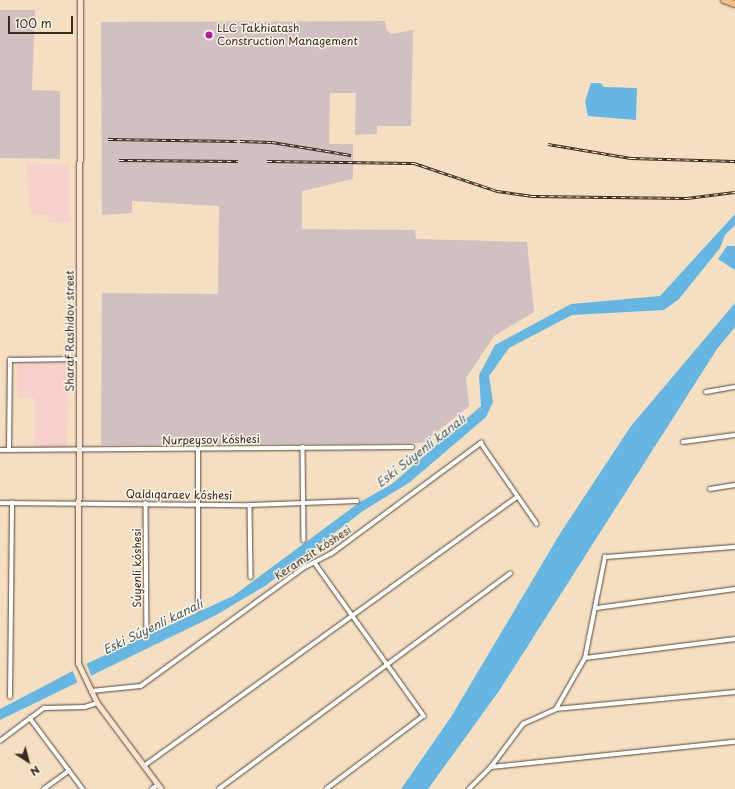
<!DOCTYPE html>
<meta charset="utf-8">
<style>
body{margin:0}
#map{position:relative;width:735px;height:789px;overflow:hidden;background:#f4dfc3;font-family:"Playpen Sans",sans-serif}
div>[style]{position:absolute}
.built>*{inset:0;background:#f7d1c9}
.industrial>*{inset:0;background:#d2bfc1}
.water>*{inset:0;background:#66b6e1}
.pier>*{inset:0;background:#f4dfc3}
.roads{filter:drop-shadow(0 0 1px #574537) drop-shadow(0 0 1px #574537)}
.street>*{height:3.5px;margin:-1.75px;padding:0 1.75px;transform-origin:1.75px;border-radius:1.75px;background:#fff}
.secondary>*{height:5px;margin:-2.5px;padding:0 2.5px;transform-origin:2.5px;border-radius:2.5px;background:#fde4d0}
.primary>*{height:5.5px;margin:-2.75px;padding:0 2.75px;transform-origin:2.75px;border-radius:2.75px;background:#f9bc8a}
.rail>*{height:3px;margin-top:-1.5px;transform-origin:0;background:repeating-linear-gradient(90deg,#fbf7ec 0 4.5px,#3b2a1e 0 9px);box-sizing:border-box;border-block:1px solid #3b2a1e}
.dots>*{width:11px;height:11px;translate:-50% -50%;box-sizing:border-box;border:2px solid #fbf7ec;border-radius:50%}
span{translate:-50% -50%;white-space:nowrap;text-align:center;line-height:1.15;-webkit-text-stroke:3px #fbf7ec;paint-order:stroke}
.poi-label{font-size:11px;color:#3b2a1e}
.left{translate:0 -50%;text-align:left}
.street-label{font-size:11px;color:#3b2a1e}
.water-label{font-size:12px;color:#4a5b62;font-style:italic}
.north{position:absolute;left:8px;top:741px;width:40px;height:40px;-webkit-text-stroke:3px #fbf7ec;paint-order:stroke;rotate:144deg;font-size:11px;font-weight:700;line-height:16px;text-align:center;color:#3b2a1e}
.north::after{content:'';display:block;margin:auto;width:14px;height:18px;background:#3b2a1e;clip-path:polygon(50% 0,100% 100%,50% 72%,0 100%)}
.scale{position:absolute;left:8px;top:16px;width:65px;height:18px;box-sizing:border-box;border:2px solid #3b2a1e;border-top:0;padding-left:5px;font-size:12px;line-height:14px;white-space:nowrap;color:#3b2a1e;-webkit-text-stroke:3px #fbf7ec;paint-order:stroke}
</style>
<div id="map">
<div class="built">
<i style="clip-path:polygon(26px 163px,70px 165px,70px 222px,49px 223px,48px 215px,31px 214px)"></i>
<i style="clip-path:polygon(17px 363px,69px 363px,67px 445px,64px 448px,34px 447px,34px 398px,17px 398px)"></i>
</div>
<div class="industrial">
<i style="clip-path:polygon(0 10px,35px 10px,32px 90px,60px 91px,60px 159px,0 158px)"></i>
<i style="clip-path:polygon(385px 21px,386px 29px,391px 34px,413px 30px,411px 126px,377px 126px,377px 134px,355px 135px,356px 93px,330px 93px,329px 144px,353px 144px,353px 179px,302px 191px,302px 229px,415px 230px,416px 239px,527px 242px,534px 312px,494px 336px,466px 378px,469px 406px,423px 443px,101px 445px,102px 293px,218px 294px,219px 206px,132px 201px,132px 213px,102px 215px,101px 22px)"></i>
</div>
<div class="water">
<i style="clip-path:polygon(591px 83px,600px 83px,604px 87px,637px 88px,636px 120px,588px 116px,585px 102px)"></i>
<i style="clip-path:polygon(735px 214px,735px 225px,725px 235px,720px 248px,679px 299px,664px 310px,572px 315px,509px 348px,489px 376px,493px 402px,486px 417px,410px 482px,363px 511px,265px 586px,216px 615px,0 720px,0 709px,88px 663px,233px 596px,360px 502px,392px 484px,481px 406px,479px 375px,495px 345px,571px 304px,660px 296px)"></i>
<i style="clip-path:polygon(727px 246px,735px 246px,735px 270px,718px 259px)"></i>
<i style="clip-path:polygon(735px 303px,735px 327px,717px 349px,499px 691px,428px 789px,401px 789px,451px 717px,561px 532px,631px 426px)"></i>
</div>
<div class="pier">
<i style="clip-path:polygon(85px 661px,92px 677px,78px 684px,72px 669px)"></i>
</div>
<div class="roads">
<div class="street">
<i style="left:706px;top:392px;width:29px;rotate:-10deg"></i>
<i style="left:683px;top:442px;width:52px;rotate:-7.7deg"></i>
<i style="left:303px;top:447px;width:93px;rotate:89.4deg"></i>
<i style="left:0;top:450px;width:412px;rotate:-0.4deg"></i>
<i style="left:9px;top:450px;width:90px;rotate:-89.4deg"></i>
<i style="left:10px;top:360px;width:70px;rotate:-0.8deg"></i>
<i style="left:710px;top:489px;width:25px;rotate:-9deg"></i>
<i style="left:0;top:503px;width:250px;rotate:0.5deg"></i>
<i style="left:250px;top:505px;width:107px;rotate:-2.1deg"></i>
<i style="left:146px;top:503px;width:129px;rotate:89.6deg"></i>
<i style="left:250px;top:505px;width:72px;rotate:89.2deg"></i>
<i style="left:315px;top:563px;width:188px;rotate:54.5deg"></i>
<i style="left:424px;top:716px;width:121px;rotate:143deg"></i>
<i style="left:597px;top:608px;width:139px;rotate:-7.8deg"></i>
<i style="left:198px;top:609px;width:160px;rotate:-90deg"></i>
<i style="left:585px;top:658px;width:151px;rotate:-7.2deg"></i>
<i style="left:91px;top:691px;width:50px;rotate:-5.7deg"></i>
<i style="left:141px;top:686px;width:203px;rotate:-36deg"></i>
<i style="left:305px;top:567px;width:29px;rotate:-27deg"></i>
<i style="left:331px;top:554px;width:187px;rotate:-36.5deg"></i>
<i style="left:481px;top:443px;width:98px;rotate:55.3deg"></i>
<i style="left:10px;top:697px;width:194px;rotate:-89.4deg"></i>
<i style="left:556px;top:709px;width:180px;rotate:-5.4deg"></i>
<i style="left:30px;top:718px;width:89px;rotate:53.3deg"></i>
<i style="left:0;top:741px;width:55px;rotate:-36.9deg"></i>
<i style="left:44px;top:708px;width:41px;rotate:-1.4deg"></i>
<i style="left:85px;top:707px;width:13px;rotate:-18deg"></i>
<i style="left:144px;top:766px;width:460px;rotate:-35.8deg"></i>
<i style="left:491px;top:767px;width:245px;rotate:-5.9deg"></i>
<i style="left:44px;top:789px;width:31px;rotate:-36deg"></i>
<i style="left:152px;top:789px;width:7px;rotate:-34deg"></i>
<i style="left:219px;top:789px;width:362px;rotate:-36.5deg"></i>
<i style="left:469px;top:789px;width:31px;rotate:-45deg"></i>
<i style="left:491px;top:767px;width:54px;rotate:-53.3deg"></i>
<i style="left:523px;top:724px;width:36px;rotate:-24deg"></i>
<i style="left:556px;top:709px;width:59px;rotate:-60.4deg"></i>
<i style="left:585px;top:658px;width:103px;rotate:-78.8deg"></i>
<i style="left:605px;top:557px;width:130px;rotate:-4.4deg"></i>
</div>
<div class="secondary">
<i style="left:80px;top:0;width:663px;rotate:90.17deg"></i>
<i style="left:78px;top:663px;width:44px;rotate:64.6deg"></i>
<i style="left:97px;top:703px;width:107px;rotate:53.3deg"></i>
</div>
<div class="primary">
<i style="left:724px;top:0;width:12px;rotate:20deg"></i>
</div>
</div>
<div class="rail">
<i style="left:108px;top:139px;width:129px;rotate:0.9deg"></i>
<i style="left:240px;top:141px;width:32px;rotate:2deg"></i>
<i style="left:272px;top:142px;width:80px;rotate:9.3deg"></i>
<i style="left:548px;top:144px;width:84px;rotate:9.6deg"></i>
<i style="left:631px;top:158px;width:104px;rotate:1.7deg"></i>
<i style="left:119px;top:160px;width:119px;rotate:0.5deg"></i>
<i style="left:267px;top:161px;width:147px;rotate:0.8deg"></i>
<i style="left:414px;top:163px;width:88px;rotate:18.6deg"></i>
<i style="left:497px;top:191px;width:34px;rotate:8deg"></i>
<i style="left:531px;top:196px;width:156px;rotate:0.7deg"></i>
<i style="left:687px;top:198px;width:48px;rotate:-7.1deg"></i>
</div>
<div class="dots">
<i style="left:209px;top:35px;background:#b5179e"></i>
</div>
<div class="poi-label">
<span class="left" style="left:217px;top:35px">LLC Takhiatash<br>Construction Management</span>
</div>
<div class="street-label">
<span style="left:70px;top:331px;rotate:-90deg">Sharaf Rashidov street</span>
<span style="left:211px;top:440px;rotate:-1deg">Nurpeysov kóshesi</span>
<span style="left:179px;top:495px;rotate:1deg">Qaldıqaraev kóshesi</span>
<span style="left:313px;top:553px;rotate:-33deg">Keramzit kóshesi</span>
<span style="left:137px;top:568px;rotate:-90deg">Súyenli kóshesi</span>
</div>
<div class="water-label">
<span style="left:421px;top:451px;rotate:-38deg">Eski Súyenli kanalı</span>
<span style="left:153px;top:627px;rotate:-26deg">Eski Súyenli kanalı</span>
</div>
<div class="north">N</div>
<div class="scale">100 m</div>
</div>
